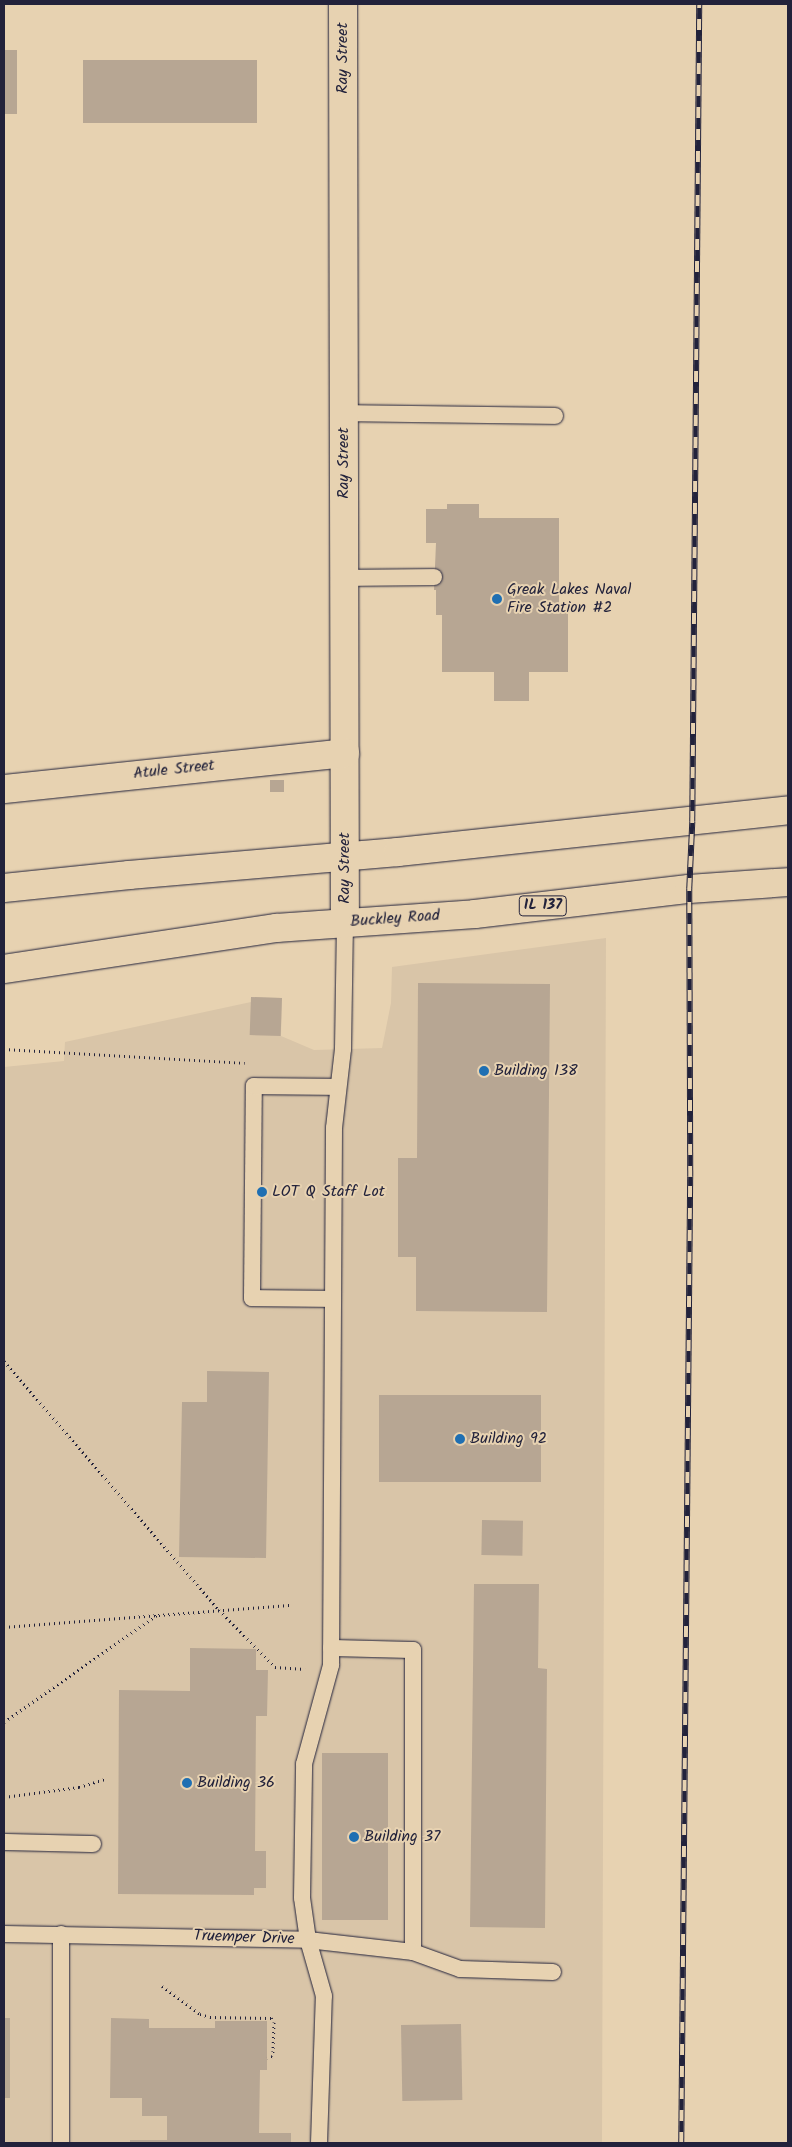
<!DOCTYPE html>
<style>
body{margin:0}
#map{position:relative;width:792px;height:2147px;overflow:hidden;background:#e7d2b1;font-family:Kalam,sans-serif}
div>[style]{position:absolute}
.built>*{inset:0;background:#d9c5a8}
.building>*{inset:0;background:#b7a693;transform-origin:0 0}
.path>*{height:3px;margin-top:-1.5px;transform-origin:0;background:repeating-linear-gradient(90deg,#22223b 0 1px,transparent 0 5px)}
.roads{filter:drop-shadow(0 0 1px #22223b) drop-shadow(0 0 1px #22223b)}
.service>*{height:16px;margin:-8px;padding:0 8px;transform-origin:8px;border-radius:8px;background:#e7d2b1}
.minor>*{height:28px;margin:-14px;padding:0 14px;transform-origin:14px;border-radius:14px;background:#e7d2b1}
.trunk>*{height:28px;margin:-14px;padding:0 14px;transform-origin:14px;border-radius:14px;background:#e7d2b1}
.rail>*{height:5.5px;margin-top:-2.75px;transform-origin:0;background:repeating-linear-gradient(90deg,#e7d2b1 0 11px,#22223b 0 22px);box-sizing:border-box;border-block:1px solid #22223b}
.dots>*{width:14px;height:14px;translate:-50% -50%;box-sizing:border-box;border:2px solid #e7d2b1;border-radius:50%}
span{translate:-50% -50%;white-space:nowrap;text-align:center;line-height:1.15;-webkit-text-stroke:4px #e7d2b1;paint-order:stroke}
.shield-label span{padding:1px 4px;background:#e7d2b1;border:1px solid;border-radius:4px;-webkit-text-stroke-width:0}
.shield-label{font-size:15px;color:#22223b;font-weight:700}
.street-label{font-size:16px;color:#22223b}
.poi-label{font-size:16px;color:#22223b}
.left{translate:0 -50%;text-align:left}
.frame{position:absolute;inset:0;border:5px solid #22223b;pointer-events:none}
</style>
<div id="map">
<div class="built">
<i style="clip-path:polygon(606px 938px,602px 2143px,4px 2143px,4px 1067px,64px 1061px,65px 1042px,251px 1002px,251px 997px,282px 998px,281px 1036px,314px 1050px,382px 1048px,391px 1003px,392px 967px)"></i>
</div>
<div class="building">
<i style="left:4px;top:50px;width:13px;height:64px"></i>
<i style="left:83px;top:60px;width:174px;height:63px"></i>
<i style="clip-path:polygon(447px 504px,479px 504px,479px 518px,559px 518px,559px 608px,568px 608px,568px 672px,529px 672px,529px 701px,494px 701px,494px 672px,442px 672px,442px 615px,436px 615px,436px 590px,434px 590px,436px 543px,426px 543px,426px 509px,447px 509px)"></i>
<i style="left:284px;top:780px;width:12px;height:14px;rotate:90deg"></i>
<i style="clip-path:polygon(418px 983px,550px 984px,547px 1312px,416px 1311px,416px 1257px,398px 1257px,398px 1158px,417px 1158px)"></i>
<i style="left:251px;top:997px;width:31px;height:38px;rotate:2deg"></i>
<i style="clip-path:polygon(207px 1371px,269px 1372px,266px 1558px,179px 1557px,182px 1402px,207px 1402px)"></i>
<i style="left:379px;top:1395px;width:162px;height:87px"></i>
<i style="left:482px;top:1520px;width:41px;height:35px;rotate:1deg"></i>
<i style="clip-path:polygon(474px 1584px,539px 1584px,538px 1668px,547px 1669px,545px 1928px,470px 1927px)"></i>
<i style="clip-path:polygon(190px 1648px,256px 1649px,256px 1670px,268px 1670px,267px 1716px,256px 1716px,255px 1851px,266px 1851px,266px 1888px,254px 1888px,254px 1895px,118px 1894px,119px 1690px,190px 1691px)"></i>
<i style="left:322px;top:1753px;width:66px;height:167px"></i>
<i style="left:4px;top:2018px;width:6px;height:80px"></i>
<i style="clip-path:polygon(111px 2018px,149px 2019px,149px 2028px,215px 2028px,215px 2021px,267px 2021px,267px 2070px,260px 2070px,259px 2133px,291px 2133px,291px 2143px,130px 2143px,130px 2140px,167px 2140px,167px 2116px,142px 2116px,142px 2098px,110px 2098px)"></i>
<i style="left:461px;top:2024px;width:76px;height:60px;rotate:89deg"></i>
</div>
<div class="path">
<i style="left:4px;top:1049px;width:241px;rotate:3.3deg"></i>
<i style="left:4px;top:1361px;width:329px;rotate:49.2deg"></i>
<i style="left:219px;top:1610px;width:80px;rotate:45.5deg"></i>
<i style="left:275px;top:1667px;width:30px;rotate:4deg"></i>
<i style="left:4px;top:1627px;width:289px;rotate:-4.4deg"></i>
<i style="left:4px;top:1722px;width:187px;rotate:-35deg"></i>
<i style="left:4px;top:1797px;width:76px;rotate:-7.6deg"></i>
<i style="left:79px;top:1787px;width:27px;rotate:-17deg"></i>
<i style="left:162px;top:1986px;width:47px;rotate:36.4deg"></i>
<i style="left:200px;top:2014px;width:10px;rotate:17deg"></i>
<i style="left:210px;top:2017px;width:61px;rotate:0.9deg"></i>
<i style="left:271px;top:2018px;width:5px;rotate:53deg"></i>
<i style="left:274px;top:2022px;width:29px;rotate:92deg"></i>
<i style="left:273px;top:2051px;width:5px;rotate:101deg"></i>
<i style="left:272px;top:2056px;width:5px;rotate:158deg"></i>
</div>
<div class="roads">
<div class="service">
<i style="left:344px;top:413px;width:211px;rotate:0.8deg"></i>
<i style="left:344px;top:578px;width:90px;rotate:-0.6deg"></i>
<i style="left:332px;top:1299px;width:80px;rotate:-179.3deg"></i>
<i style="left:252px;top:1298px;width:212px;rotate:-89.5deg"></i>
<i style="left:254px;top:1086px;width:84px;rotate:0.7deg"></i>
<i style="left:331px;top:1648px;width:82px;rotate:1.4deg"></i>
<i style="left:413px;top:1650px;width:302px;rotate:90deg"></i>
<i style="left:4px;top:1842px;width:89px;rotate:1.3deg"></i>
<i style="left:4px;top:1934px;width:304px;rotate:1.1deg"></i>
<i style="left:308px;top:1940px;width:106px;rotate:6.5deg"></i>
<i style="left:413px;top:1952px;width:50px;rotate:19.9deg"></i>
<i style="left:460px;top:1969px;width:93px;rotate:1.8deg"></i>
<i style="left:61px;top:1934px;width:209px;rotate:90deg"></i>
<i style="left:319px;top:2143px;width:147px;rotate:-88.1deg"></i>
<i style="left:324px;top:1996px;width:58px;rotate:-105.9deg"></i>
<i style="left:308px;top:1940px;width:42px;rotate:-98.1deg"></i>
<i style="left:302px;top:1898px;width:134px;rotate:-89.1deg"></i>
<i style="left:304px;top:1764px;width:103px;rotate:-74.7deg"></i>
<i style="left:331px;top:1665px;width:537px;rotate:-89.68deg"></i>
<i style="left:334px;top:1128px;width:80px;rotate:-83.5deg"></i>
<i style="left:343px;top:1049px;width:126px;rotate:-89.1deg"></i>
</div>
<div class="minor">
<i style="left:343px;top:4px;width:919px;rotate:89.88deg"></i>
<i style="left:4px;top:789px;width:343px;rotate:-6deg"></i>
</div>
<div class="trunk">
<i style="left:4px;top:888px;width:126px;rotate:-5.9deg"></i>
<i style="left:129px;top:875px;width:270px;rotate:-4.9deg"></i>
<i style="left:398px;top:852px;width:392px;rotate:-6.1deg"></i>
<i style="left:4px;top:969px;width:275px;rotate:-8.6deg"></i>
<i style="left:276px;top:928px;width:199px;rotate:-4deg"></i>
<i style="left:475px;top:914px;width:215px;rotate:-6.7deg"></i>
<i style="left:689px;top:889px;width:99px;rotate:-4deg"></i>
</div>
</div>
<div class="rail">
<i style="left:681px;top:2143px;width:966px;rotate:-89.47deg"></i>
<i style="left:690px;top:1177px;width:288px;rotate:-90.2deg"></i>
<i style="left:689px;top:889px;width:67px;rotate:-87.4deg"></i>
<i style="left:692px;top:822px;width:818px;rotate:-89.51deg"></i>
</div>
<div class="dots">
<i style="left:497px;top:599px;background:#1f6fb2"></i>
<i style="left:484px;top:1071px;background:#1f6fb2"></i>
<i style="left:262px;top:1192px;background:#1f6fb2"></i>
<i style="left:460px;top:1439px;background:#1f6fb2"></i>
<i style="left:187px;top:1783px;background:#1f6fb2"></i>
<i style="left:354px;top:1837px;background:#1f6fb2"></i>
</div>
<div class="shield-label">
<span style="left:543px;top:906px">IL 137</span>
</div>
<div class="street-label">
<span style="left:343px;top:58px;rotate:-90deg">Ray Street</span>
<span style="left:344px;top:463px;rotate:-90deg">Ray Street</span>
<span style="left:174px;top:770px;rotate:-6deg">Atule Street</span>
<span style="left:345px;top:868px;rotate:-90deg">Ray Street</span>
<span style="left:395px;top:919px;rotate:-4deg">Buckley Road</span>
<span style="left:244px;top:1938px;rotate:2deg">Truemper Drive</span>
</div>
<div class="poi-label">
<span class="left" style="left:507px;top:599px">Greak Lakes Naval<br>Fire Station #2</span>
<span class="left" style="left:494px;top:1071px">Building 138</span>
<span class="left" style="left:272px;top:1192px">LOT Q Staff Lot</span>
<span class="left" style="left:470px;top:1439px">Building 92</span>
<span class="left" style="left:197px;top:1783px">Building 36</span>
<span class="left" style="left:364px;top:1837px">Building 37</span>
</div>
<div class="frame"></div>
</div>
